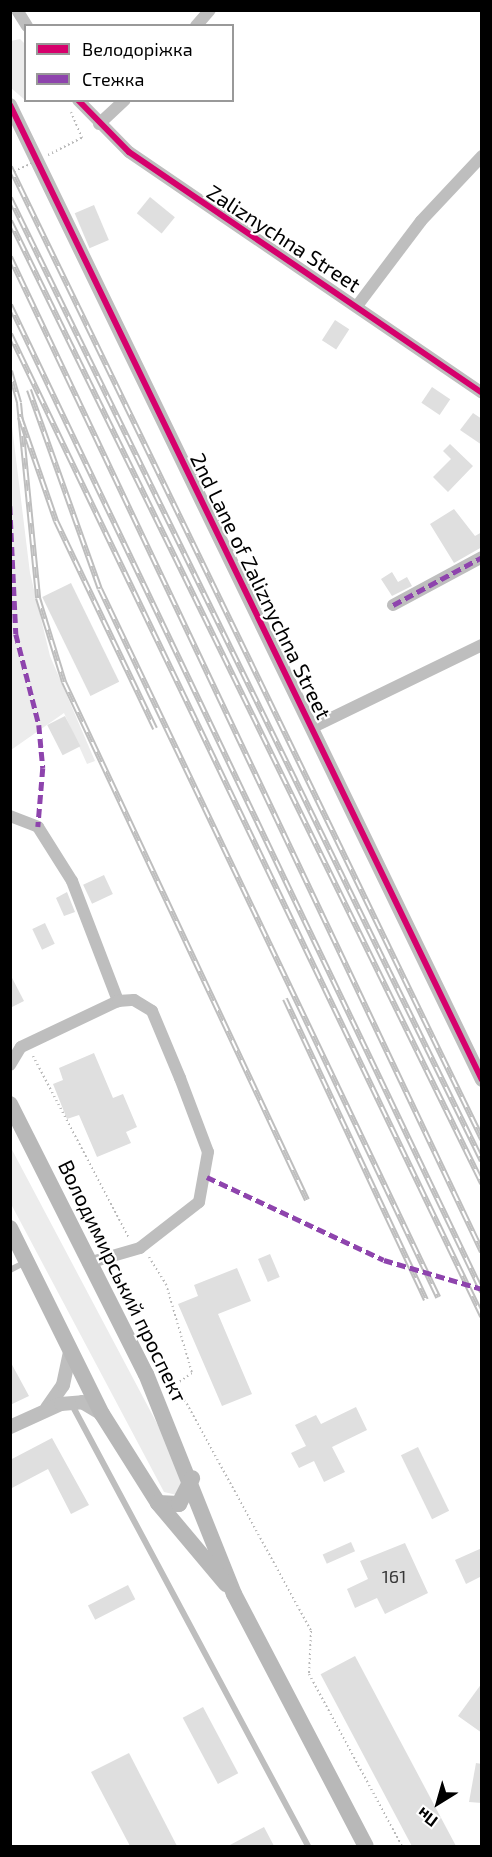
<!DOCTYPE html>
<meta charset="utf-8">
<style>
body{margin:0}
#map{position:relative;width:492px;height:1857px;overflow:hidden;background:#fff;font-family:"Exo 2",sans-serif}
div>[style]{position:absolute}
.green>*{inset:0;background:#ececec}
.building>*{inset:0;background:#dfdfdf;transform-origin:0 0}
.path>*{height:2px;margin-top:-1px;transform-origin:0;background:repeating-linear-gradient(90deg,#b9b9b9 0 1.5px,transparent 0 4.5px)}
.service>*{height:6px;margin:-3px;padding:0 3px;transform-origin:3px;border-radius:3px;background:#bebebe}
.minor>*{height:12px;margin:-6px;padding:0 6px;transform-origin:6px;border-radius:6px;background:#bebebe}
.tertiary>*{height:14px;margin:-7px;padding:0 7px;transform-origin:7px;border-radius:7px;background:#bebebe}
.secondary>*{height:16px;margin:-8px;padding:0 8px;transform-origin:8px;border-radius:8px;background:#b8b8b8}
.rail>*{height:6px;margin-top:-3px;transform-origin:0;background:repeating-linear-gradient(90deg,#fff 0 11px,#bebebe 0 22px);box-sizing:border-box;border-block:2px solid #bebebe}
.path-bridge>*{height:2px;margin-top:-1px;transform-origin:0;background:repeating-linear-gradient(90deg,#b9b9b9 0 1.5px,transparent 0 4.5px)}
.quiet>*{height:4.5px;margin-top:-2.25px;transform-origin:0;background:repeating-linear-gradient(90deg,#8e44ad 0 9px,transparent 0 13.5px)}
.cycleway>*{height:6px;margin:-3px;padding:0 3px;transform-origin:3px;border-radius:3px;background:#d6006c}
span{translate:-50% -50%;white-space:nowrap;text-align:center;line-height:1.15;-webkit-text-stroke:4.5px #fff;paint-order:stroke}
.number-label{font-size:18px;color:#383838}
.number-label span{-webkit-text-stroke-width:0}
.street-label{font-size:21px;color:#000}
.frame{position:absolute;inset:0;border:12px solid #000;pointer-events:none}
.legend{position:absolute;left:24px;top:24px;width:210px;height:78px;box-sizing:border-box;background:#fff;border:2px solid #999;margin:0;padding:8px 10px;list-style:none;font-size:18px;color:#000}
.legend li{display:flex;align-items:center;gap:12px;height:30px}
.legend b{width:30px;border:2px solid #999}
.north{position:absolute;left:408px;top:1773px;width:60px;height:60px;-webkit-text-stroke:4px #fff;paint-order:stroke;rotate:217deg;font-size:16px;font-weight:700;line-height:24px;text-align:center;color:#000}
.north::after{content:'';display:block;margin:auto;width:21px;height:27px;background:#000;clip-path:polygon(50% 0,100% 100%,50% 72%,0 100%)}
</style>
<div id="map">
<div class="green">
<i style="clip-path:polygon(20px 39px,25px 44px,25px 100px,11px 88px,11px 41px)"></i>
<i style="clip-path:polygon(10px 410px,30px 573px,50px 656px,95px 761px,87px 764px,64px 713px,11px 750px)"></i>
<i style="clip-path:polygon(10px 1146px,188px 1482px,181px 1496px,164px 1492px,11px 1204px)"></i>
</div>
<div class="building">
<i style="left:150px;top:197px;width:32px;height:21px;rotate:39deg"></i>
<i style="left:94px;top:205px;width:38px;height:21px;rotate:67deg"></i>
<i style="left:335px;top:320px;width:17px;height:24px;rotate:33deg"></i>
<i style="left:432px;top:387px;width:22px;height:19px;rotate:34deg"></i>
<i style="clip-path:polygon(473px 413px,482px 419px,482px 445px,460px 430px)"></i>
<i style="clip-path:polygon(450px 444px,473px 466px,448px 492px,433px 477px,451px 459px,443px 451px)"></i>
<i style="clip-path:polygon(454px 509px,475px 536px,482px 532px,482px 547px,454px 563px,430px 524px)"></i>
<i style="clip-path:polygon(392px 572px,398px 582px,407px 577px,412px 586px,392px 596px,381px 579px)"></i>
<i style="left:71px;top:583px;width:110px;height:32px;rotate:64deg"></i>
<i style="left:65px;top:716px;width:34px;height:20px;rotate:63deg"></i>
<i style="left:104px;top:875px;width:21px;height:23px;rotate:65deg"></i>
<i style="clip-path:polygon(67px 892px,75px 912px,64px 916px,56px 898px)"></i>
<i style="left:45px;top:923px;width:23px;height:14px;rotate:65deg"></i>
<i style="clip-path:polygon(10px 974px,24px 1001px,10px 1008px)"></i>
<i style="clip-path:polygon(94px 1053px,113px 1098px,123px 1094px,137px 1127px,126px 1132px,131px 1143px,97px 1157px,79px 1115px,67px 1119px,53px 1084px,63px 1080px,59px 1068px)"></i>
<i style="left:270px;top:1254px;width:25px;height:13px;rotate:67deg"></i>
<i style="clip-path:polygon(237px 1268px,251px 1301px,218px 1314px,252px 1394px,222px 1406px,178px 1304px,198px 1296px,194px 1285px)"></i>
<i style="clip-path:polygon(10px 1361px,29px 1396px,10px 1405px)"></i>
<i style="clip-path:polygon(356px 1407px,367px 1430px,332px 1447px,345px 1472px,324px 1482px,314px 1461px,299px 1468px,291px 1453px,306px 1446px,295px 1425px,316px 1415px,321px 1424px)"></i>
<i style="clip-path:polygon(52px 1438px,89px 1505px,71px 1514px,48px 1469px,10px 1489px,10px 1460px)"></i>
<i style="left:418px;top:1447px;width:71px;height:19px;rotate:64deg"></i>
<i style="left:351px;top:1542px;width:10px;height:31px;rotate:66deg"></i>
<i style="clip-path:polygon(405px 1543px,428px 1593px,385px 1614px,377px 1598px,355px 1608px,347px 1589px,368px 1579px,360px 1561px)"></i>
<i style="clip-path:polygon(482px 1548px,482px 1576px,466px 1584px,455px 1560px)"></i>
<i style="left:128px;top:1585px;width:16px;height:45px;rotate:63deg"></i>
<i style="left:355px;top:1656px;width:214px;height:39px;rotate:62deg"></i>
<i style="clip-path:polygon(482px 1683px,482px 1733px,458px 1716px)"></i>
<i style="left:203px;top:1707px;width:75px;height:23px;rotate:62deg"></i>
<i style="clip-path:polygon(129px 1753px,177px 1846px,130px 1846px,91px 1772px)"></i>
<i style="clip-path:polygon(476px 1763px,482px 1764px,482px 1803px,469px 1802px)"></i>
<i style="clip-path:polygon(264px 1827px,274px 1846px,228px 1846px)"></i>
</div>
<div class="path">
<i style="left:48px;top:155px;width:38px;rotate:-27deg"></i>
<i style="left:82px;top:138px;width:28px;rotate:-113deg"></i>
<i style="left:33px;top:1056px;width:206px;rotate:62.2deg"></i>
<i style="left:149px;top:1257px;width:32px;rotate:58deg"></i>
<i style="left:166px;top:1284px;width:93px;rotate:73.7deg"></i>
<i style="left:192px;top:1373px;width:19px;rotate:145deg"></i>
<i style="left:176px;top:1384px;width:281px;rotate:61.3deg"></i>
<i style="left:311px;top:1631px;width:43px;rotate:92.7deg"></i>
<i style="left:309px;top:1674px;width:196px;rotate:61.6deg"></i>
</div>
<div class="service">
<i style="left:10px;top:1270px;width:18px;rotate:-27deg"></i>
<i style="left:71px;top:1403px;width:502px;rotate:61.85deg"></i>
</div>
<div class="minor">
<i style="left:17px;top:10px;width:19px;rotate:58deg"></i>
<i style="left:196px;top:26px;width:21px;rotate:-49deg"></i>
<i style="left:78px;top:100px;width:73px;rotate:45.6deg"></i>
<i style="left:129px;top:152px;width:427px;rotate:34.3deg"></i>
<i style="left:99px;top:124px;width:35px;rotate:-43deg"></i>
<i style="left:357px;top:306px;width:106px;rotate:-53deg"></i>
<i style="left:421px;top:221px;width:89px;rotate:-46.8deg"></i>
<i style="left:393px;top:605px;width:101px;rotate:-28.3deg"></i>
<i style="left:311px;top:728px;width:190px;rotate:-25.9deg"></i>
<i style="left:10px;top:816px;width:30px;rotate:21deg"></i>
<i style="left:38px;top:827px;width:64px;rotate:57.8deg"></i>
<i style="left:72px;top:881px;width:129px;rotate:69deg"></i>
<i style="left:10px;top:1065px;width:21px;rotate:-59deg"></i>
<i style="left:21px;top:1047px;width:107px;rotate:-25.4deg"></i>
<i style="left:118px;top:1001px;width:16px;rotate:-4deg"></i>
<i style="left:134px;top:1000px;width:21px;rotate:31deg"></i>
<i style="left:152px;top:1011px;width:73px;rotate:67.3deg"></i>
<i style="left:180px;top:1078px;width:79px;rotate:69.3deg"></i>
<i style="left:208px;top:1152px;width:51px;rotate:100.2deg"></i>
<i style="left:199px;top:1202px;width:75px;rotate:142.1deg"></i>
<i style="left:140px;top:1248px;width:54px;rotate:163.9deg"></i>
</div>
<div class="tertiary">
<i style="left:10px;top:105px;width:1083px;rotate:64.17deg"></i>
<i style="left:47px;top:1408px;width:28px;rotate:-55deg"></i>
<i style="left:63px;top:1385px;width:35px;rotate:-78deg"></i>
<i style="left:10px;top:1427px;width:56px;rotate:-24.3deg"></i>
<i style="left:61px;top:1404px;width:21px;rotate:-5deg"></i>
<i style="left:82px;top:1402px;width:23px;rotate:31deg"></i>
</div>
<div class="secondary">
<i style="left:10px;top:1104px;width:302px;rotate:63.3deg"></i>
<i style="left:146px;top:1374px;width:237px;rotate:68.2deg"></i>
<i style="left:234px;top:1594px;width:284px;rotate:62.4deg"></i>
<i style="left:10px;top:1228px;width:208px;rotate:63.7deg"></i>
<i style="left:102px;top:1414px;width:105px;rotate:57.8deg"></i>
<i style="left:158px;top:1503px;width:21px;rotate:3deg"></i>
<i style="left:179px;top:1504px;width:29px;rotate:-63deg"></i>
<i style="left:158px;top:1503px;width:106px;rotate:50deg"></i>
</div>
<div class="rail">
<i style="left:10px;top:167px;width:1081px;rotate:64.1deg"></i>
<i style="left:10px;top:198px;width:1072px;rotate:63.89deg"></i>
<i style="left:10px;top:221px;width:1072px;rotate:63.87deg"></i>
<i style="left:10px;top:257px;width:1101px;rotate:64.62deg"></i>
<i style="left:10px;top:305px;width:1094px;rotate:64.44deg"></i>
<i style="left:10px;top:334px;width:1090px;rotate:64.33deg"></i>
<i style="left:10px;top:371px;width:33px;rotate:74deg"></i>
<i style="left:19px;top:403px;width:196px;rotate:84.4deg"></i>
<i style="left:38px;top:598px;width:88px;rotate:72.8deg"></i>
<i style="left:64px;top:682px;width:572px;rotate:64.87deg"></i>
<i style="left:29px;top:390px;width:211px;rotate:70.4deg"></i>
<i style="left:100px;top:589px;width:785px;rotate:64.48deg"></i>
<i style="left:20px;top:417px;width:110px;rotate:70.9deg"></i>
<i style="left:56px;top:521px;width:230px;rotate:64.5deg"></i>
<i style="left:285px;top:999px;width:332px;rotate:64.9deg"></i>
</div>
<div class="path-bridge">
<i style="left:10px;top:173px;width:34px;rotate:-24deg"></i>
</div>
<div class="quiet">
<i style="left:10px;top:506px;width:128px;rotate:87.3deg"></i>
<i style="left:16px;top:634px;width:94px;rotate:75.8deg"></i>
<i style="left:39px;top:725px;width:43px;rotate:84.7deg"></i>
<i style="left:43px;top:768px;width:59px;rotate:94.8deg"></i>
<i style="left:393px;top:605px;width:101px;rotate:-28.3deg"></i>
<i style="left:207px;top:1177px;width:195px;rotate:25.1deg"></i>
<i style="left:384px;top:1260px;width:102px;rotate:16.5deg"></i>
</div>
<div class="cycleway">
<i style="left:78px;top:100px;width:73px;rotate:45.6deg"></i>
<i style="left:129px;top:152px;width:427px;rotate:34.3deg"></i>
<i style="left:10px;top:105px;width:1083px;rotate:64.17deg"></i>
</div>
<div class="number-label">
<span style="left:394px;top:1576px">161</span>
</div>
<div class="street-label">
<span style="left:284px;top:238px;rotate:33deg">Zaliznychna Street</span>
<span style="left:261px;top:586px;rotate:64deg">2nd Lane of Zaliznychna Street</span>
<span style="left:123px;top:1281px;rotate:64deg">Володимирський проспект</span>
</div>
<div class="frame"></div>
<ul class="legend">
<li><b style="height:8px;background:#d6006c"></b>Велодоріжка</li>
<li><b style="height:8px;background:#8e44ad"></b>Стежка</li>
</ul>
<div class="north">Пн</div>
</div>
